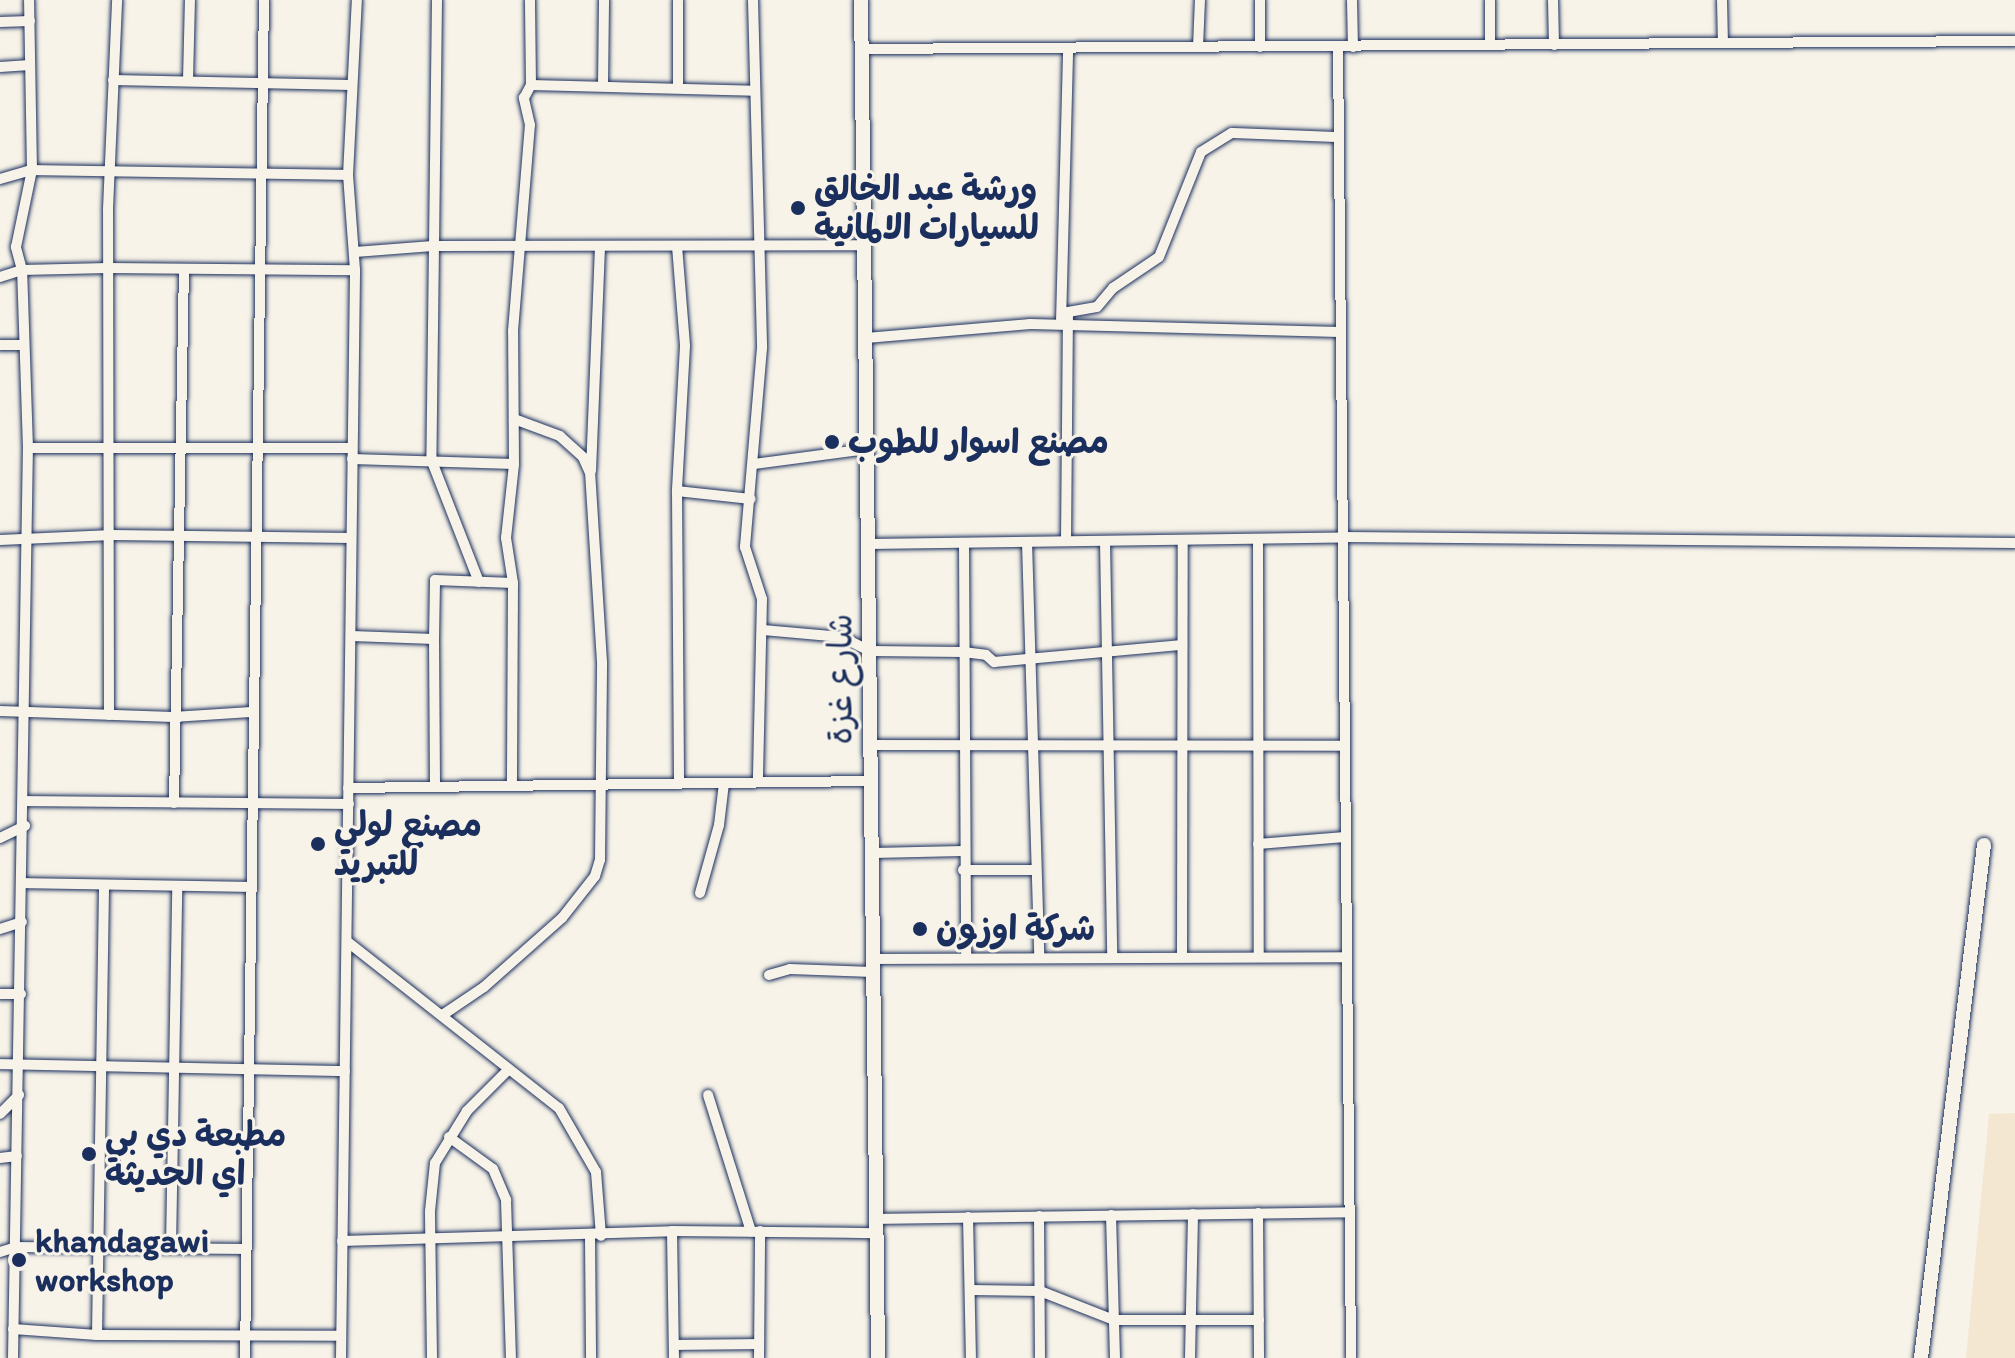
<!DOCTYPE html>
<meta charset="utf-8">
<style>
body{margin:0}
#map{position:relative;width:2015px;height:1358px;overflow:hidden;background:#f7f3e8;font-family:Itim,"Playpen Sans Arabic",sans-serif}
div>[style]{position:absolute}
.built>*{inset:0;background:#f3e7d2}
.roads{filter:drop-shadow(0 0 2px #1b2f5e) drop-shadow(0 0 2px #1b2f5e)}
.street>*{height:10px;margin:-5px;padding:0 5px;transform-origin:5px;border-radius:5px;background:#f7f3e8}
.secondary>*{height:14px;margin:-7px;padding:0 7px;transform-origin:7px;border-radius:7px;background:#f7f3e8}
.dots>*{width:22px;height:22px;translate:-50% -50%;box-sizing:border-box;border:4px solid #f7f3e8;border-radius:50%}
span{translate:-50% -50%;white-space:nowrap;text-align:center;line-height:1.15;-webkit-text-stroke:6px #f7f3e8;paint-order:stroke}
.poi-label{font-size:34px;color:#1b2f5e;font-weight:700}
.left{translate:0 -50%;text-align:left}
.street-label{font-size:34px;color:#1b2f5e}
</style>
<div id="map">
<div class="built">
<i style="clip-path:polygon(2015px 1113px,2015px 1358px,1966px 1358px,1989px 1114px)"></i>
</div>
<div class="roads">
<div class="street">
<i style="left:437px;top:0;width:459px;rotate:90.7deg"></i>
<i style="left:431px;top:459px;width:132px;rotate:68.7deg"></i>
<i style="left:678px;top:0;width:87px;rotate:90deg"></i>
<i style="left:753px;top:0;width:348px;rotate:88.5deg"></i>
<i style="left:762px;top:348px;width:200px;rotate:94.9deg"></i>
<i style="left:745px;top:547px;width:55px;rotate:71.9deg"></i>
<i style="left:762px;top:599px;width:183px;rotate:91.3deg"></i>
<i style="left:1352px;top:0;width:47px;rotate:88.8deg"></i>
<i style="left:1490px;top:0;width:44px;rotate:90deg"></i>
<i style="left:1553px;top:0;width:45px;rotate:88.7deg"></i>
<i style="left:1722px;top:0;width:43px;rotate:88.7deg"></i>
<i style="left:0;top:22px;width:30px;rotate:-2deg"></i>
<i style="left:1198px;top:47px;width:47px;rotate:-87.6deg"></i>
<i style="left:1260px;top:47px;width:47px;rotate:-90deg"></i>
<i style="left:1338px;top:47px;width:1311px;rotate:89.43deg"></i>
<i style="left:862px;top:49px;width:1153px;rotate:-0.4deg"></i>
<i style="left:0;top:67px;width:30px;rotate:-4deg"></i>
<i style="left:113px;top:80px;width:238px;rotate:1.2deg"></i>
<i style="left:188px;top:80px;width:80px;rotate:-88.6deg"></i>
<i style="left:531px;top:85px;width:223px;rotate:1.5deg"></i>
<i style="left:603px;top:85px;width:85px;rotate:-89.3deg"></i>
<i style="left:0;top:179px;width:33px;rotate:-16deg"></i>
<i style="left:32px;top:170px;width:316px;rotate:0.9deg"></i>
<i style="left:677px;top:246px;width:100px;rotate:85.4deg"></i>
<i style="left:685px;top:346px;width:145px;rotate:93.2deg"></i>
<i style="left:677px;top:491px;width:293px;rotate:89.6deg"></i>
<i style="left:355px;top:252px;width:78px;rotate:-4.4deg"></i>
<i style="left:433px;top:246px;width:431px;rotate:-0.1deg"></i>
<i style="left:0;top:277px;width:23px;rotate:-18deg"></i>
<i style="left:22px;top:270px;width:86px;rotate:-1.3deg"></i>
<i style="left:108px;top:268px;width:247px;rotate:0.5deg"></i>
<i style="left:1061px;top:322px;width:274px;rotate:-88.5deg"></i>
<i style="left:866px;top:338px;width:165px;rotate:-4.9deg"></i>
<i style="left:1030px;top:324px;width:310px;rotate:1.5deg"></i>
<i style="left:0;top:345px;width:24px"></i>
<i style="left:28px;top:448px;width:324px"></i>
<i style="left:352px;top:459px;width:162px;rotate:1.8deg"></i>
<i style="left:514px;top:464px;width:133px;rotate:-90.4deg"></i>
<i style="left:513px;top:331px;width:207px;rotate:-85.3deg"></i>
<i style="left:530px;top:125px;width:28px;rotate:-103deg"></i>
<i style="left:524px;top:98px;width:15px;rotate:-62deg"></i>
<i style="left:531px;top:85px;width:85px;rotate:-90.7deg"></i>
<i style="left:754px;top:464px;width:114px;rotate:-7.6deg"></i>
<i style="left:591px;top:471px;width:224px;rotate:-87.7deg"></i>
<i style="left:677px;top:491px;width:74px;rotate:6.2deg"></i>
<i style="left:1258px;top:539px;width:418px;rotate:89.9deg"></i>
<i style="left:0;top:540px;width:112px;rotate:-2.6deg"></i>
<i style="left:112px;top:535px;width:239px;rotate:0.7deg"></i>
<i style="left:1066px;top:541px;width:229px;rotate:-89.5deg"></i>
<i style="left:1068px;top:312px;width:29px;rotate:-10deg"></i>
<i style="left:1097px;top:307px;width:25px;rotate:-50deg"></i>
<i style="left:1113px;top:288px;width:55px;rotate:-34deg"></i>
<i style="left:1159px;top:257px;width:113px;rotate:-68.2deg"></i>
<i style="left:1201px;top:152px;width:36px;rotate:-32deg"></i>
<i style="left:1232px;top:133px;width:105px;rotate:2.2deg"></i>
<i style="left:1105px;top:541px;width:415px;rotate:89deg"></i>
<i style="left:1027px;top:542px;width:414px;rotate:88.3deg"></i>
<i style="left:964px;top:543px;width:414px;rotate:89.7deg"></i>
<i style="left:869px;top:544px;width:473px;rotate:-0.8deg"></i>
<i style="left:1342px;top:537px;width:673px;rotate:0.51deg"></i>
<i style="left:513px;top:583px;width:46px;rotate:-98.8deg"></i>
<i style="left:506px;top:538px;width:74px;rotate:-83.8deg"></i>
<i style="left:763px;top:630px;width:79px;rotate:5.1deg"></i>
<i style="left:842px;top:637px;width:31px;rotate:27deg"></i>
<i style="left:870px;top:651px;width:93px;rotate:0.6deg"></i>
<i style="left:963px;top:652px;width:23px;rotate:7deg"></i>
<i style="left:986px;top:655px;width:11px;rotate:41deg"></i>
<i style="left:994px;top:662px;width:189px;rotate:-5.2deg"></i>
<i style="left:352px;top:636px;width:82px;rotate:2.1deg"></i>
<i style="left:434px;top:639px;width:59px;rotate:-89deg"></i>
<i style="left:435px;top:580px;width:78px;rotate:2.2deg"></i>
<i style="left:513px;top:583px;width:203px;rotate:90.3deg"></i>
<i style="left:434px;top:639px;width:148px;rotate:89.6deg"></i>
<i style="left:0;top:711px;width:173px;rotate:2deg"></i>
<i style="left:173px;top:717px;width:78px;rotate:-3.7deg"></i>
<i style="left:109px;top:715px;width:506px;rotate:-90.11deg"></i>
<i style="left:108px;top:209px;width:209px;rotate:-87.5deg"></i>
<i style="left:870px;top:745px;width:475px;rotate:0.1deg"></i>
<i style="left:348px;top:788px;width:522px;rotate:-0.77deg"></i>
<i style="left:24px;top:801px;width:325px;rotate:0.5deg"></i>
<i style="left:174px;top:803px;width:534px;rotate:-88.93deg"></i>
<i style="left:0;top:838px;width:28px;rotate:-26deg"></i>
<i style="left:1258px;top:844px;width:87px;rotate:-4.6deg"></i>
<i style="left:873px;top:853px;width:90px;rotate:-1.3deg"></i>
<i style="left:963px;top:870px;width:73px"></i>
<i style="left:22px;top:883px;width:227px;rotate:1deg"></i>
<i style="left:700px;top:893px;width:71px;rotate:-74.4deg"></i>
<i style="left:719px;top:825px;width:42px;rotate:-83.2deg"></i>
<i style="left:0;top:929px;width:23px;rotate:-18deg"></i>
<i style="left:349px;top:943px;width:267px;rotate:38.2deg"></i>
<i style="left:559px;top:1108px;width:74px;rotate:60deg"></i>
<i style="left:596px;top:1172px;width:64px;rotate:85.5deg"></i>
<i style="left:1182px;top:956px;width:416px;rotate:-89.9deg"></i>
<i style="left:873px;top:959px;width:474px;rotate:-0.2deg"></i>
<i style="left:769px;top:975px;width:22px;rotate:-16deg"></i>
<i style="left:790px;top:969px;width:83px;rotate:2.1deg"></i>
<i style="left:0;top:994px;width:21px"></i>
<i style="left:444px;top:1014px;width:48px;rotate:-34deg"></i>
<i style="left:484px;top:987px;width:104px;rotate:-41.5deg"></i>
<i style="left:562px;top:918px;width:53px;rotate:-51.8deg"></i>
<i style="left:595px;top:876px;width:17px;rotate:-73deg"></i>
<i style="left:600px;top:860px;width:198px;rotate:-89.4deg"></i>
<i style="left:602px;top:662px;width:189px;rotate:-93.6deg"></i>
<i style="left:590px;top:473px;width:17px;rotate:-114deg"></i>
<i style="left:583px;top:457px;width:31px;rotate:-138deg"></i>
<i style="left:560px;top:436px;width:49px;rotate:-159.7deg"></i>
<i style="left:0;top:1064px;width:345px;rotate:1.2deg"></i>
<i style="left:708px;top:1095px;width:143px;rotate:72.5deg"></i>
<i style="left:0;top:1114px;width:27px;rotate:-45deg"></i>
<i style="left:449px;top:1137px;width:54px;rotate:36deg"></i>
<i style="left:493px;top:1169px;width:34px;rotate:67deg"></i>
<i style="left:506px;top:1200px;width:158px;rotate:88.2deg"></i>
<i style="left:0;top:1158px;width:17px;rotate:-7deg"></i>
<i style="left:1258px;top:1213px;width:145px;rotate:89.6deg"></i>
<i style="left:1111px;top:1215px;width:143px;rotate:88.4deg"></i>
<i style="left:1039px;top:1216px;width:142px;rotate:89.6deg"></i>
<i style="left:968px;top:1217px;width:141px;rotate:88.8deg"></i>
<i style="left:876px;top:1219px;width:474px;rotate:-0.8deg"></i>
<i style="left:672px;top:1231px;width:127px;rotate:89.1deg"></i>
<i style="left:590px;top:1237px;width:121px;rotate:89.5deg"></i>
<i style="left:342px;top:1241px;width:330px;rotate:-1.7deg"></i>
<i style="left:672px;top:1231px;width:203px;rotate:0.6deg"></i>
<i style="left:171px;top:1247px;width:359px;rotate:-89deg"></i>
<i style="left:0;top:1252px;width:17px;rotate:-17deg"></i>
<i style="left:16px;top:1247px;width:229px;rotate:0.5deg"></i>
<i style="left:971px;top:1290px;width:69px;rotate:0.8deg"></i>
<i style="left:1040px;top:1291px;width:79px;rotate:21.4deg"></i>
<i style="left:1114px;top:1320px;width:145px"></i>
<i style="left:13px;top:1329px;width:84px;rotate:4.1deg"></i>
<i style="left:97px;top:1335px;width:244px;rotate:0.2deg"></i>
<i style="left:97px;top:1335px;width:449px;rotate:-89.1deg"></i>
<i style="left:674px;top:1345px;width:85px;rotate:-0.7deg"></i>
<i style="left:13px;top:1358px;width:910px;rotate:-89.06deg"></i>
<i style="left:28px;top:448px;width:178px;rotate:-91.9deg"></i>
<i style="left:22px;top:270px;width:24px;rotate:-105deg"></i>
<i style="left:16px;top:247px;width:79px;rotate:-78.3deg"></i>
<i style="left:32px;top:170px;width:170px;rotate:-91deg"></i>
<i style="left:245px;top:1358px;width:1358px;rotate:-89.2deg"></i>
<i style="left:341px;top:1358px;width:1088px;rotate:-89.26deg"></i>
<i style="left:355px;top:270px;width:95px;rotate:-94.2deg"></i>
<i style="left:348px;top:175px;width:175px;rotate:-87.1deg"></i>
<i style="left:432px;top:1358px;width:147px;rotate:-90.8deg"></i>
<i style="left:430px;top:1211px;width:48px;rotate:-84.1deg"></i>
<i style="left:435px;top:1163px;width:61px;rotate:-58.4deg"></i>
<i style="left:467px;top:1111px;width:59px;rotate:-45deg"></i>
<i style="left:759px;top:1358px;width:127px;rotate:-89.5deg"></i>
<i style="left:1190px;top:1358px;width:144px;rotate:-88.8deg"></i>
</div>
<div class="secondary">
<i style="left:861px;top:0;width:1358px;rotate:89.28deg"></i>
<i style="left:1921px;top:1358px;width:517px;rotate:-83deg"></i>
</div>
</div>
<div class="dots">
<i style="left:798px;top:208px;background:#1b2f5e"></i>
<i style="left:832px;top:442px;background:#1b2f5e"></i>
<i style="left:318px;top:844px;background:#1b2f5e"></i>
<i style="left:920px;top:929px;background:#1b2f5e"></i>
<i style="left:89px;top:1154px;background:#1b2f5e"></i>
<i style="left:19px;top:1260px;background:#1b2f5e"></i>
</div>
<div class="poi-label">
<span class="left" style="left:814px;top:208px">ورشة عبد الخالق<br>للسيارات الالمانية</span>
<span class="left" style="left:848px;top:442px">مصنع اسوار للطوب</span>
<span class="left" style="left:334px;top:844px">مصنع لولي<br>للتبريد</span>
<span class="left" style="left:936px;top:929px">شركة اوزون</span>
<span class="left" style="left:105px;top:1154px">مطبعة دي بي<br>اي الحديثة</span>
<span class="left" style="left:35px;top:1260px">khandagawi<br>workshop</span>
</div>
<div class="street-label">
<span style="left:840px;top:679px;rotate:-90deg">شارع غزة</span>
</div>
</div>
